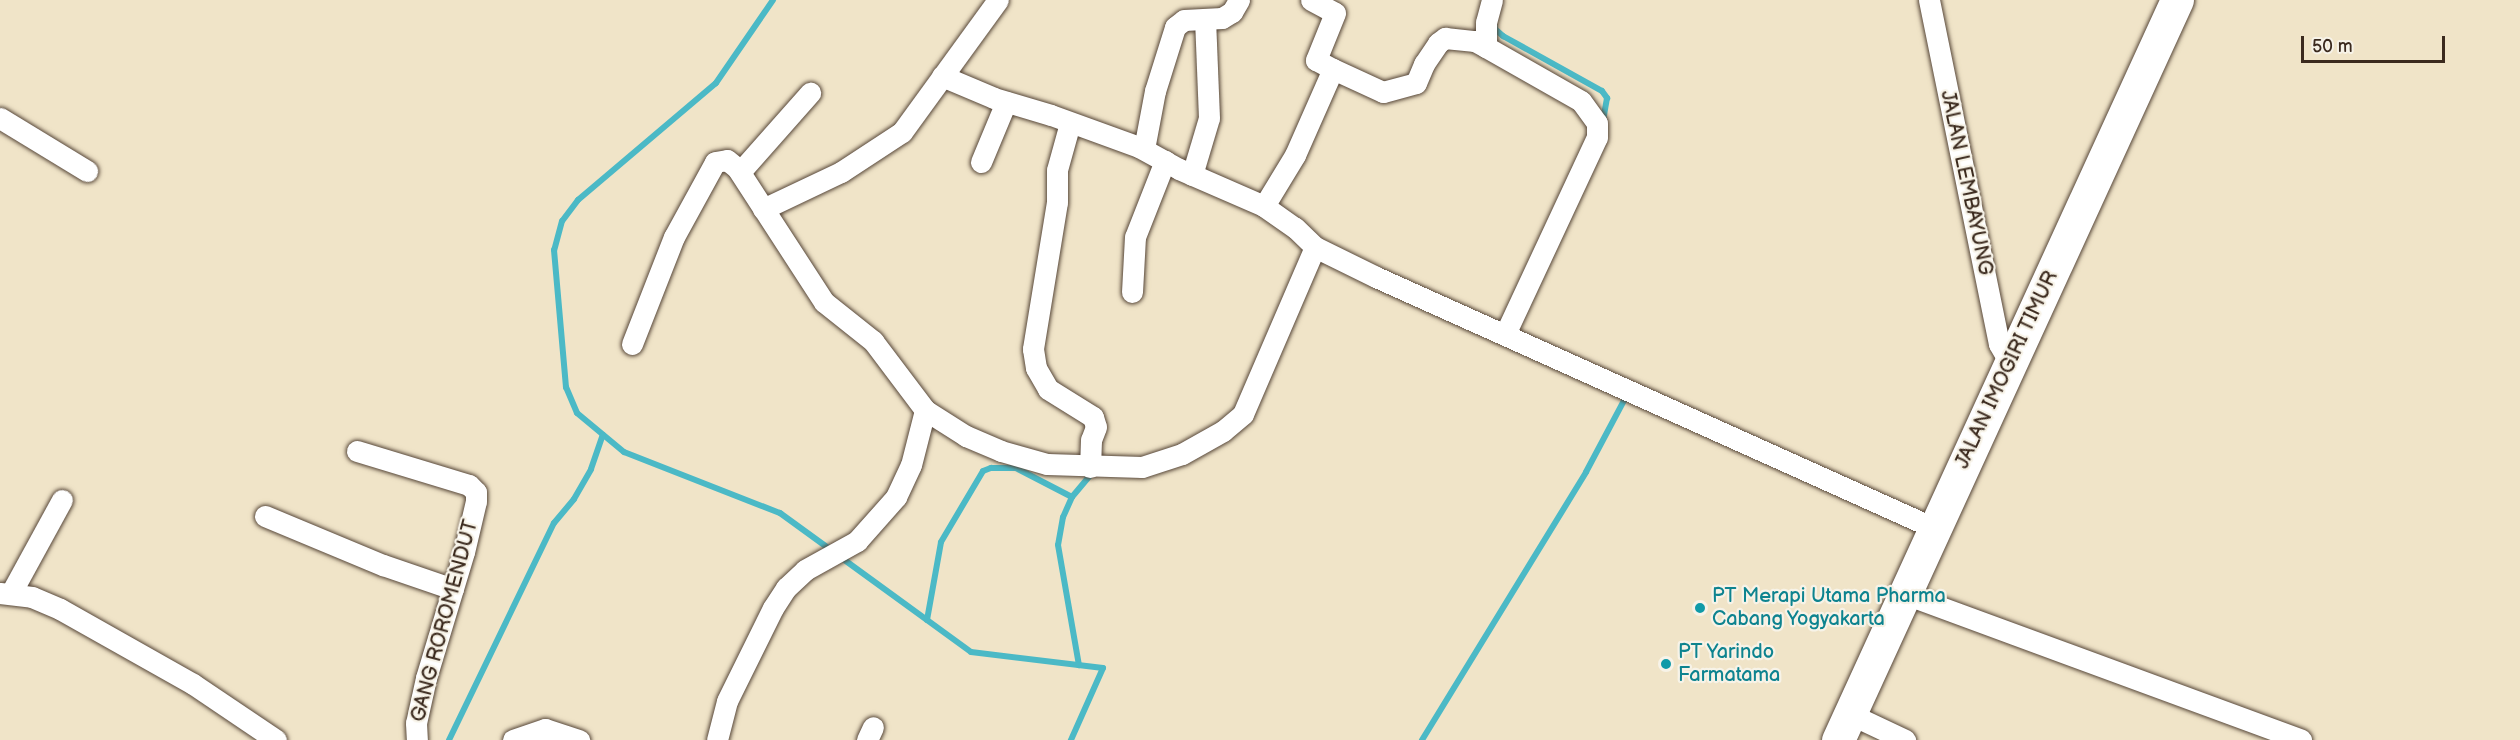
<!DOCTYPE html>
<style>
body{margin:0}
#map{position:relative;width:2520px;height:740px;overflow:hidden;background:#f0e4c8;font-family:"Balsamiq Sans",sans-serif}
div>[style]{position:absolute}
.stream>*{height:6px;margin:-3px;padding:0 3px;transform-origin:3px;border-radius:3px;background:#4bb9c6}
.roads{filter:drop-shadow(0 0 2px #564638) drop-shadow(0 0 2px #564638)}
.minor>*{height:21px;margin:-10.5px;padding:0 10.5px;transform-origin:10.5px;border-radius:10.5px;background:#fff}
.primary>*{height:33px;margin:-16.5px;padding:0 16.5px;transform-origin:16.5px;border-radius:16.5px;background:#fff}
.dots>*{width:16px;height:16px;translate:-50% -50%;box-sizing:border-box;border:3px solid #f7f3e8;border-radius:50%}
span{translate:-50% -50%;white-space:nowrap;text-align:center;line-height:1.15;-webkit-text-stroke:4.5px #f7f3e8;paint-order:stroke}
.street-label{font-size:20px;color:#3b2a1e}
.culture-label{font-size:20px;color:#0d838f}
.left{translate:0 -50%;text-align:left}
.scale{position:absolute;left:2301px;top:36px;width:144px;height:27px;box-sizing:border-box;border:3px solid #3b2a1e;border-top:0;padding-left:8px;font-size:18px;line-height:21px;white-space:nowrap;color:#3b2a1e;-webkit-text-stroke:4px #f7f3e8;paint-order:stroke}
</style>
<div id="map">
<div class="stream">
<i style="left:773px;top:0;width:101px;rotate:124.5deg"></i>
<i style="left:716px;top:83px;width:181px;rotate:139.7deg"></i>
<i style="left:578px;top:200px;width:26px;rotate:127deg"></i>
<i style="left:562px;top:221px;width:30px;rotate:105deg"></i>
<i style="left:554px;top:250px;width:138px;rotate:85deg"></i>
<i style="left:566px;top:387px;width:28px;rotate:67deg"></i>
<i style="left:577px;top:413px;width:61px;rotate:39.7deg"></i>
<i style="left:624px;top:452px;width:168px;rotate:21.4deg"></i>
<i style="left:780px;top:513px;width:63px;rotate:36deg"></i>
<i style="left:1494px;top:23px;width:6px;rotate:81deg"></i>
<i style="left:1495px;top:29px;width:11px;rotate:41deg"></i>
<i style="left:1503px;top:36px;width:113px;rotate:29.1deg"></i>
<i style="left:1602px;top:91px;width:9px;rotate:54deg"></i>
<i style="left:1607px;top:98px;width:22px;rotate:100deg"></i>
<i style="left:1072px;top:497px;width:22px;rotate:114deg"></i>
<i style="left:1063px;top:517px;width:28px;rotate:100deg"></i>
<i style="left:1058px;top:545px;width:122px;rotate:80.1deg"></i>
<i style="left:839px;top:556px;width:163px;rotate:36deg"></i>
<i style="left:971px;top:652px;width:133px;rotate:6.9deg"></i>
<i style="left:1103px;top:668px;width:79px;rotate:114deg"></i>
<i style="left:927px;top:620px;width:79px;rotate:-79.8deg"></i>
<i style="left:941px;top:542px;width:82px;rotate:-59.4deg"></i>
<i style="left:983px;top:471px;width:9px;rotate:-21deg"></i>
<i style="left:991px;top:468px;width:25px"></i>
<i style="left:1016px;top:468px;width:63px;rotate:27.4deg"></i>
<i style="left:1072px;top:497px;width:31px;rotate:-50deg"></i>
<i style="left:449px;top:740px;width:241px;rotate:-64.2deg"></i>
<i style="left:554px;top:523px;width:31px;rotate:-50deg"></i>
<i style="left:574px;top:499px;width:34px;rotate:-60deg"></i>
<i style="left:591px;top:469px;width:36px;rotate:-71deg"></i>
<i style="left:1422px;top:740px;width:314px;rotate:-58.5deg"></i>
<i style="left:1586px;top:472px;width:87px;rotate:-62deg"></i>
</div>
<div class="roads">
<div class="minor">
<i style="left:1311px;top:0;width:27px;rotate:28deg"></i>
<i style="left:1335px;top:13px;width:51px;rotate:112deg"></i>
<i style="left:1316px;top:60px;width:19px;rotate:28deg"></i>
<i style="left:1492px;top:0;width:23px;rotate:105deg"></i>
<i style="left:1486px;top:22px;width:25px;rotate:90deg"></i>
<i style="left:1486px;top:47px;width:109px;rotate:29.6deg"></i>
<i style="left:1581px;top:101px;width:27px;rotate:54deg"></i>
<i style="left:1597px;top:123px;width:14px;rotate:90deg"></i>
<i style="left:1597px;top:137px;width:217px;rotate:115deg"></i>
<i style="left:1929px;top:0;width:351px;rotate:78.5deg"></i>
<i style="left:1999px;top:344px;width:22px;rotate:60deg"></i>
<i style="left:942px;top:76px;width:56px;rotate:22.9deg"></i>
<i style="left:994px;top:98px;width:59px;rotate:16.6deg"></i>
<i style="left:1051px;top:115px;width:94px;rotate:20deg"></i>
<i style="left:1139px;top:147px;width:46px;rotate:28.8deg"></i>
<i style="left:1179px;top:169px;width:93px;rotate:23.5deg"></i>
<i style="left:0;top:118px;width:102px;rotate:31.3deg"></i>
<i style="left:1070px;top:123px;width:49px;rotate:105.5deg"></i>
<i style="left:1057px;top:170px;width:32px;rotate:90deg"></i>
<i style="left:1057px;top:202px;width:149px;rotate:99.3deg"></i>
<i style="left:1033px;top:349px;width:19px;rotate:81deg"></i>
<i style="left:1036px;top:368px;width:24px;rotate:60deg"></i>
<i style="left:1048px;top:389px;width:53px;rotate:31.9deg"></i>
<i style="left:1093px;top:417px;width:10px;rotate:73deg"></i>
<i style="left:1096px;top:427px;width:14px;rotate:111deg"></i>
<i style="left:1091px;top:440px;width:27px;rotate:92deg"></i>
<i style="left:1144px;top:149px;width:59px;rotate:-79.3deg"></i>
<i style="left:1155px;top:91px;width:67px;rotate:-72.6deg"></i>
<i style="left:1175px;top:27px;width:11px;rotate:-38deg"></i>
<i style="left:1184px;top:20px;width:38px;rotate:-3deg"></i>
<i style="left:1222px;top:18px;width:12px;rotate:-31deg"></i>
<i style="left:1232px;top:12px;width:14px;rotate:-60deg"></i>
<i style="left:981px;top:162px;width:65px;rotate:-67.4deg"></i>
<i style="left:740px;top:172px;width:106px;rotate:-48.5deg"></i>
<i style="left:1192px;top:175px;width:59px;rotate:-73.4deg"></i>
<i style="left:1209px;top:118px;width:99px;rotate:-92.3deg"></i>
<i style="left:763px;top:209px;width:86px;rotate:-25.4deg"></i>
<i style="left:841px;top:172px;width:73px;rotate:-33.3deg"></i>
<i style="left:902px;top:132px;width:163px;rotate:-54deg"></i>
<i style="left:1315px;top:247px;width:28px;rotate:-136deg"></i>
<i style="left:1295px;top:228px;width:38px;rotate:-145deg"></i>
<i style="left:1264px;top:206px;width:60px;rotate:-58.7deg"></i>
<i style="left:1295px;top:155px;width:94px;rotate:-66.2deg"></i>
<i style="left:1333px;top:69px;width:55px;rotate:24.7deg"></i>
<i style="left:1383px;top:92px;width:34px;rotate:-15deg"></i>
<i style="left:1416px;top:83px;width:21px;rotate:-67deg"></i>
<i style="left:1424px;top:64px;width:25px;rotate:-56deg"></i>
<i style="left:1438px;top:43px;width:9px;rotate:-36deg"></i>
<i style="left:1445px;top:38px;width:30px;rotate:6deg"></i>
<i style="left:1475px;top:41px;width:13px;rotate:29deg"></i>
<i style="left:1132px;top:292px;width:55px;rotate:-86.9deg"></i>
<i style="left:1135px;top:237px;width:82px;rotate:-68.5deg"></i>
<i style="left:632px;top:344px;width:115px;rotate:-68.6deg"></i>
<i style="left:674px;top:237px;width:85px;rotate:-61.3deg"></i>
<i style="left:715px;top:162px;width:12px;rotate:-9deg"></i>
<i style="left:727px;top:160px;width:13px;rotate:39deg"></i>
<i style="left:737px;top:168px;width:160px;rotate:57deg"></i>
<i style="left:824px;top:302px;width:63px;rotate:38.5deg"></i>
<i style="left:873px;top:341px;width:86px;rotate:53deg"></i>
<i style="left:925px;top:410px;width:49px;rotate:32.4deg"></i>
<i style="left:966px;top:436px;width:38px;rotate:23deg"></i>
<i style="left:1001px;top:451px;width:48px;rotate:15.8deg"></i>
<i style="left:1047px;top:464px;width:95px;rotate:1.8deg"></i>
<i style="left:1142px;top:467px;width:42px;rotate:-18deg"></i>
<i style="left:1182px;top:454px;width:47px;rotate:-29.3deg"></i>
<i style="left:1223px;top:431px;width:26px;rotate:-40deg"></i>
<i style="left:1243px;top:414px;width:182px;rotate:-66.7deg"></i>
<i style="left:1315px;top:247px;width:68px;rotate:26.2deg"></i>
<i style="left:1376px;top:277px;width:612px;rotate:24.22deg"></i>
<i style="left:357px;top:451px;width:117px;rotate:16.9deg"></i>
<i style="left:469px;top:485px;width:10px;rotate:45deg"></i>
<i style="left:476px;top:492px;width:9px;rotate:90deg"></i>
<i style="left:476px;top:501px;width:52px;rotate:103.2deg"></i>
<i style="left:464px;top:552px;width:132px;rotate:106.8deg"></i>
<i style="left:426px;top:678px;width:46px;rotate:102.5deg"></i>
<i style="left:416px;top:723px;width:17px;rotate:87deg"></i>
<i style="left:265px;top:516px;width:128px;rotate:22.6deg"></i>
<i style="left:383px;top:565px;width:74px;rotate:18.9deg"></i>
<i style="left:0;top:593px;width:32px;rotate:7deg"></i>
<i style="left:32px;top:597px;width:30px;rotate:23deg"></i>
<i style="left:60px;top:609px;width:153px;rotate:29.4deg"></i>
<i style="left:193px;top:684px;width:100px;rotate:34deg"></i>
<i style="left:11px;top:593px;width:106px;rotate:-61.3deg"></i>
<i style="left:1905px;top:594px;width:422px;rotate:20.2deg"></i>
<i style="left:1850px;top:714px;width:61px;rotate:25.3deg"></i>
<i style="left:513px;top:740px;width:34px;rotate:-19deg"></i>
<i style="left:545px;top:729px;width:36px;rotate:18deg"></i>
<i style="left:717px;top:740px;width:40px;rotate:-75.6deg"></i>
<i style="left:727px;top:701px;width:104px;rotate:-63.7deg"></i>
<i style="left:773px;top:608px;width:24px;rotate:-57deg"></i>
<i style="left:786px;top:588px;width:26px;rotate:-43deg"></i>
<i style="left:805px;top:570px;width:60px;rotate:-29.1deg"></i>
<i style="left:857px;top:541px;width:59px;rotate:-48.4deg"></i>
<i style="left:896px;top:497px;width:35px;rotate:-65deg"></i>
<i style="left:911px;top:465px;width:57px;rotate:-75.7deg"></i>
<i style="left:867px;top:740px;width:14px;rotate:-65deg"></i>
</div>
<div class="primary">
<i style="left:1838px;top:740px;width:814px;rotate:-65.39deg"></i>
</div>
</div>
<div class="dots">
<i style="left:1700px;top:608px;background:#0f9aa8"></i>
<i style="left:1666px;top:664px;background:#0f9aa8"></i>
</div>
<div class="street-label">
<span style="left:1966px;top:183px;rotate:78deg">JALAN LEMBAYUNG</span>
<span style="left:2007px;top:370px;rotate:-65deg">JALAN IMOGIRI TIMUR</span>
<span style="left:445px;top:621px;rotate:-75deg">GANG ROROMENDUT</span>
</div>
<div class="culture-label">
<span class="left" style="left:1712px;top:608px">PT Merapi Utama Pharma<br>Cabang Yogyakarta</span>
<span class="left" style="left:1678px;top:664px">PT Yarindo<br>Farmatama</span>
</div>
<div class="scale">50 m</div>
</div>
